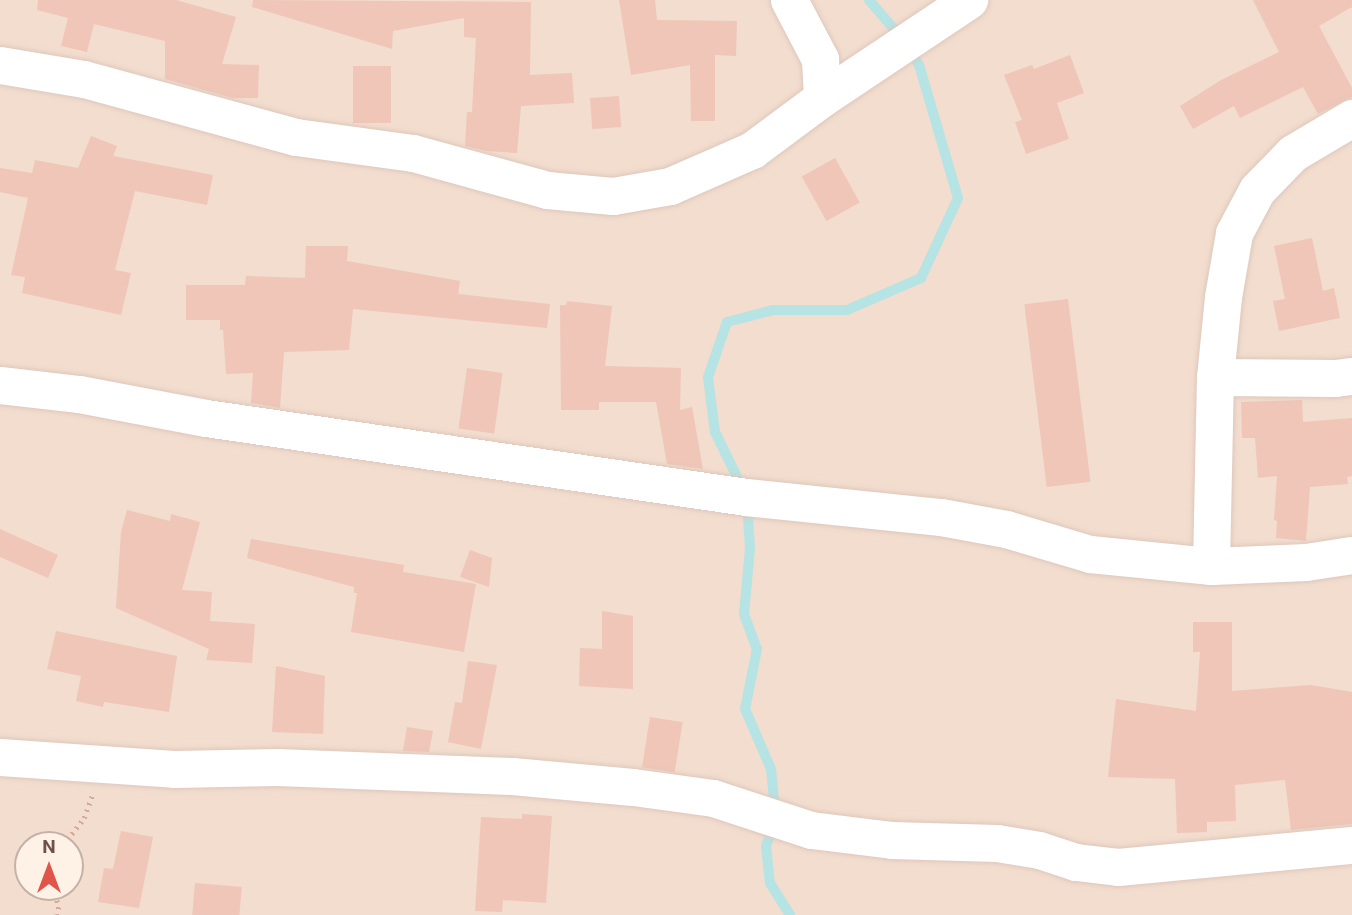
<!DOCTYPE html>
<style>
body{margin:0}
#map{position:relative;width:1352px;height:915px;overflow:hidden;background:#fbece0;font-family:Roboto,sans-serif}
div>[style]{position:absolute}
.residential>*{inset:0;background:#f2ddce}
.stream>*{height:10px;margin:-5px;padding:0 5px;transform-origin:5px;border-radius:5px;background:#b6e3e3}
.building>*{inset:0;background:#efc6b8;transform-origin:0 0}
.path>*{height:4.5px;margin-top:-2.25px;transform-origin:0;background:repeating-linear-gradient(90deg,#d3a99c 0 2px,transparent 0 7px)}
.roads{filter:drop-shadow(0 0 2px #dec7bc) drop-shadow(0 0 2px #dec7bc)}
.minor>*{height:37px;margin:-18.5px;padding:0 18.5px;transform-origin:18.5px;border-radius:18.5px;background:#fff}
span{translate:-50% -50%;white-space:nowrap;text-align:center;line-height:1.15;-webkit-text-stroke:5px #fef1e5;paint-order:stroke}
.north{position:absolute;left:14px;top:831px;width:70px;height:70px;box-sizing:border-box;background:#fef1e5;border:2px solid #c5b1a7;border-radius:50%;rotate:0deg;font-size:19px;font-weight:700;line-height:28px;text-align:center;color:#705149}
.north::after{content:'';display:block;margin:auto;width:24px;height:32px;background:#e15449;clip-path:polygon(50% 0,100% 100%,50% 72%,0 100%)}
</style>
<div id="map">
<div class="residential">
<i style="clip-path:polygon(evenodd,0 0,1352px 0,1352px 915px,0 915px,0 0,28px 845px,70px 845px,70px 887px,28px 887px,28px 845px)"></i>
</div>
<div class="stream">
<i style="left:742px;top:487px;width:61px;rotate:-116.1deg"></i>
<i style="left:715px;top:432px;width:55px;rotate:-97.3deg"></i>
<i style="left:708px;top:377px;width:58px;rotate:-70.9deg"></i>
<i style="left:727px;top:322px;width:48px;rotate:-14.6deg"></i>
<i style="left:773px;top:310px;width:74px"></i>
<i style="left:847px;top:310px;width:81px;rotate:-23.4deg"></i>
<i style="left:921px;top:278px;width:88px;rotate:-65.2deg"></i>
<i style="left:958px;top:198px;width:139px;rotate:-106.3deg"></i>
<i style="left:919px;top:65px;width:27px;rotate:-121deg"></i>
<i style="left:905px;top:42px;width:55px;rotate:-130.6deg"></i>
<i style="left:747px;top:502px;width:46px;rotate:86.3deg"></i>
<i style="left:750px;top:548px;width:66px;rotate:95.2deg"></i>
<i style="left:744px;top:614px;width:37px;rotate:70deg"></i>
<i style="left:757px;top:649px;width:61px;rotate:101.3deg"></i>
<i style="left:745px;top:709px;width:65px;rotate:66.6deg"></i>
<i style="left:771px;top:769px;width:51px;rotate:84.4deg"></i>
<i style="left:776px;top:820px;width:28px;rotate:111deg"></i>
<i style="left:766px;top:846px;width:37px;rotate:84deg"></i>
<i style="left:770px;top:883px;width:38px;rotate:58deg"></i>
</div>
<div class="building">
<i style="clip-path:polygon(38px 0,176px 0,236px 17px,222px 64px,259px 65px,258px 98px,232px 98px,165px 79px,165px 41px,94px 24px,87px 52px,61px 46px,68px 18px,37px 10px)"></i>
<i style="clip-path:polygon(253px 0,531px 2px,530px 75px,572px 73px,574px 103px,521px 106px,517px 153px,486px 151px,465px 146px,467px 112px,472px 112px,476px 38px,464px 37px,464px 18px,393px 31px,392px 49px,252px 7px)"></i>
<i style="clip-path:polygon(619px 0,655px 0,657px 20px,737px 21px,736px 56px,715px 55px,715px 121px,691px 121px,690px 65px,631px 75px)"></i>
<i style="clip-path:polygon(1253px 0,1352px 0,1352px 7px,1319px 26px,1352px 88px,1352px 97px,1318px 114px,1303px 87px,1240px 118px,1234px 106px,1193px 129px,1180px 106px,1221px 80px,1279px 52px)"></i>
<i style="clip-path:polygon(1070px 55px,1084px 93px,1057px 103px,1069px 139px,1026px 154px,1015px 122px,1022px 120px,1004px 75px,1032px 65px,1034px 69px)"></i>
<i style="left:353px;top:66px;width:38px;height:57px"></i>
<i style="left:619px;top:96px;width:31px;height:29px;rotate:86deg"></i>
<i style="clip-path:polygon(91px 136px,117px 146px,113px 156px,213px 175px,207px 205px,135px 191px,115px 270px,131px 273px,121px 315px,22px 293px,25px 277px,11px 275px,28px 198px,0 192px,0 168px,32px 173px,35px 160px,78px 168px)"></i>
<i style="left:835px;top:158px;width:51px;height:38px;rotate:61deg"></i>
<i style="clip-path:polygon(1312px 238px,1323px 291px,1334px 288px,1340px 318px,1279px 331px,1273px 301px,1285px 299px,1274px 246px)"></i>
<i style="clip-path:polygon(306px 246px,348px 246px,347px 261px,460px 281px,458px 294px,550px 304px,547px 328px,353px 309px,349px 350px,284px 352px,280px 408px,251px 403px,253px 373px,226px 374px,223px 330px,220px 330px,220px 320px,186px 320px,186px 285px,245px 285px,246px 276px,305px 278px)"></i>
<i style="left:1068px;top:299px;width:184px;height:44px;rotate:83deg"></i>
<i style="clip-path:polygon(567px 301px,612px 306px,605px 366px,681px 368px,680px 410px,692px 407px,703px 469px,667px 464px,656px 402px,599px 402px,599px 410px,561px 410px,560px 305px,566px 305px)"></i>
<i style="left:467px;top:368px;width:36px;height:61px;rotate:8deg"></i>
<i style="clip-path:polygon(1302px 400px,1303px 422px,1352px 418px,1352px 476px,1347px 477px,1348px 484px,1310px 487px,1306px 541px,1276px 538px,1277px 521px,1274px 520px,1277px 476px,1258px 478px,1255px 438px,1242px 438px,1241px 402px)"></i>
<i style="clip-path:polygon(127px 510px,170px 521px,171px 514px,200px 522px,182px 590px,212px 592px,210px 621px,255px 624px,252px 663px,206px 660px,209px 649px,116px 608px,121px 532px)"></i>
<i style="clip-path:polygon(0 529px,58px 555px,48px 578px,0 557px)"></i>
<i style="clip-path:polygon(251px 539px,404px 565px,403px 572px,476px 584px,464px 652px,351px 632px,357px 593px,354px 593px,354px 587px,247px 558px)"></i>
<i style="clip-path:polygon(470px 550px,492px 558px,489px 587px,460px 577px)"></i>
<i style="clip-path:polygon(602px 611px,633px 616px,633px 689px,579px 686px,580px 648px,602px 649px)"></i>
<i style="clip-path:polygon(1193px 622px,1232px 622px,1232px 691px,1311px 685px,1352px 692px,1352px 824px,1291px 830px,1285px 780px,1235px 785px,1236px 821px,1207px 822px,1207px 832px,1177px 833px,1175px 779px,1108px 777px,1116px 699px,1196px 711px,1200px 652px,1193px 652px)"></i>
<i style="clip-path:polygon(56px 631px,177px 656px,169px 712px,104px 702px,103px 707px,76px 701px,81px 676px,47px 669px)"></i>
<i style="clip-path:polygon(468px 661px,497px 665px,481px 749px,448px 742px,455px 702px,462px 703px)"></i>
<i style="clip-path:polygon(276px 666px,325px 676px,323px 734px,272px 732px)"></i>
<i style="left:650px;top:717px;width:33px;height:51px;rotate:9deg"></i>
<i style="clip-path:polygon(407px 727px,433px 731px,429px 752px,403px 751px)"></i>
<i style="clip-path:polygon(522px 814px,552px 816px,546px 903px,503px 900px,502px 912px,475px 911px,481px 817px,522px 819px)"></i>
<i style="clip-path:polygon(121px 831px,153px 837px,139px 908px,98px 902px,104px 868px,113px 869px)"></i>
<i style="left:195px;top:883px;width:47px;height:32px;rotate:5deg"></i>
</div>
<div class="path">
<i style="left:63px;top:845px;width:34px;rotate:-52deg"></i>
<i style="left:84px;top:818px;width:23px;rotate:-70deg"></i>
<i style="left:53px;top:887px;width:21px;rotate:73deg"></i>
<i style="left:59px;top:907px;width:8px;rotate:104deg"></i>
</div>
<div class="roads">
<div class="minor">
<i style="left:789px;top:0;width:67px;rotate:62.3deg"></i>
<i style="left:820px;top:59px;width:39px;rotate:87deg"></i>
<i style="left:0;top:65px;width:85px;rotate:9.5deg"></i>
<i style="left:84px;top:79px;width:220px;rotate:15.3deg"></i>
<i style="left:296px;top:137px;width:118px;rotate:7.8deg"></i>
<i style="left:413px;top:153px;width:139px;rotate:15.4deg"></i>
<i style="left:547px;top:190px;width:66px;rotate:5.2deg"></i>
<i style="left:613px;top:196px;width:58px;rotate:-10deg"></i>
<i style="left:670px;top:186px;width:90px;rotate:-23.7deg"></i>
<i style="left:752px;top:150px;width:87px;rotate:-36.6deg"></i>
<i style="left:822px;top:98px;width:177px;rotate:-33.7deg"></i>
<i style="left:1215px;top:377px;width:120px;rotate:0.5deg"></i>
<i style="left:1335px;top:378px;width:17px;rotate:-7deg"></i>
<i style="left:0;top:385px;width:80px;rotate:6.5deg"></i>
<i style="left:79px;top:394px;width:129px;rotate:10.7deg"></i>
<i style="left:206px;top:418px;width:546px;rotate:8.32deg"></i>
<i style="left:746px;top:497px;width:196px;rotate:5.9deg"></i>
<i style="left:941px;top:517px;width:66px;rotate:10.5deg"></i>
<i style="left:1006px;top:529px;width:88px;rotate:16.6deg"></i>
<i style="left:1090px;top:554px;width:122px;rotate:5.7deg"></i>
<i style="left:1211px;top:566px;width:95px;rotate:-2.4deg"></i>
<i style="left:1306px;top:562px;width:47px;rotate:-8.7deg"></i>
<i style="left:1211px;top:566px;width:189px;rotate:-88.8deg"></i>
<i style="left:1215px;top:377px;width:80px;rotate:-84.3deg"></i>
<i style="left:1223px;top:297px;width:65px;rotate:-80.2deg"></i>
<i style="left:1234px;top:233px;width:49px;rotate:-61.9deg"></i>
<i style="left:1257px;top:190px;width:52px;rotate:-45.8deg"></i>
<i style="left:1293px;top:153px;width:69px;rotate:-30.7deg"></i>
<i style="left:0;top:757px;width:174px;rotate:3.9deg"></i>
<i style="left:174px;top:769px;width:103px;rotate:-1.1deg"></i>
<i style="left:277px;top:767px;width:235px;rotate:2.2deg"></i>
<i style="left:512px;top:776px;width:121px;rotate:5.2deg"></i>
<i style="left:633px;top:787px;width:81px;rotate:7.8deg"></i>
<i style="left:713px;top:798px;width:103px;rotate:18.1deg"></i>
<i style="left:811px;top:830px;width:82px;rotate:7deg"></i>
<i style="left:892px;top:840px;width:105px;rotate:1.6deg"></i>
<i style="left:997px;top:843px;width:43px;rotate:9.5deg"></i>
<i style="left:1039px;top:850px;width:39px;rotate:18deg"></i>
<i style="left:1076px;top:862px;width:42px;rotate:6.8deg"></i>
<i style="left:1118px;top:867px;width:235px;rotate:-5.4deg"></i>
</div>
</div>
<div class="north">N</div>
</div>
